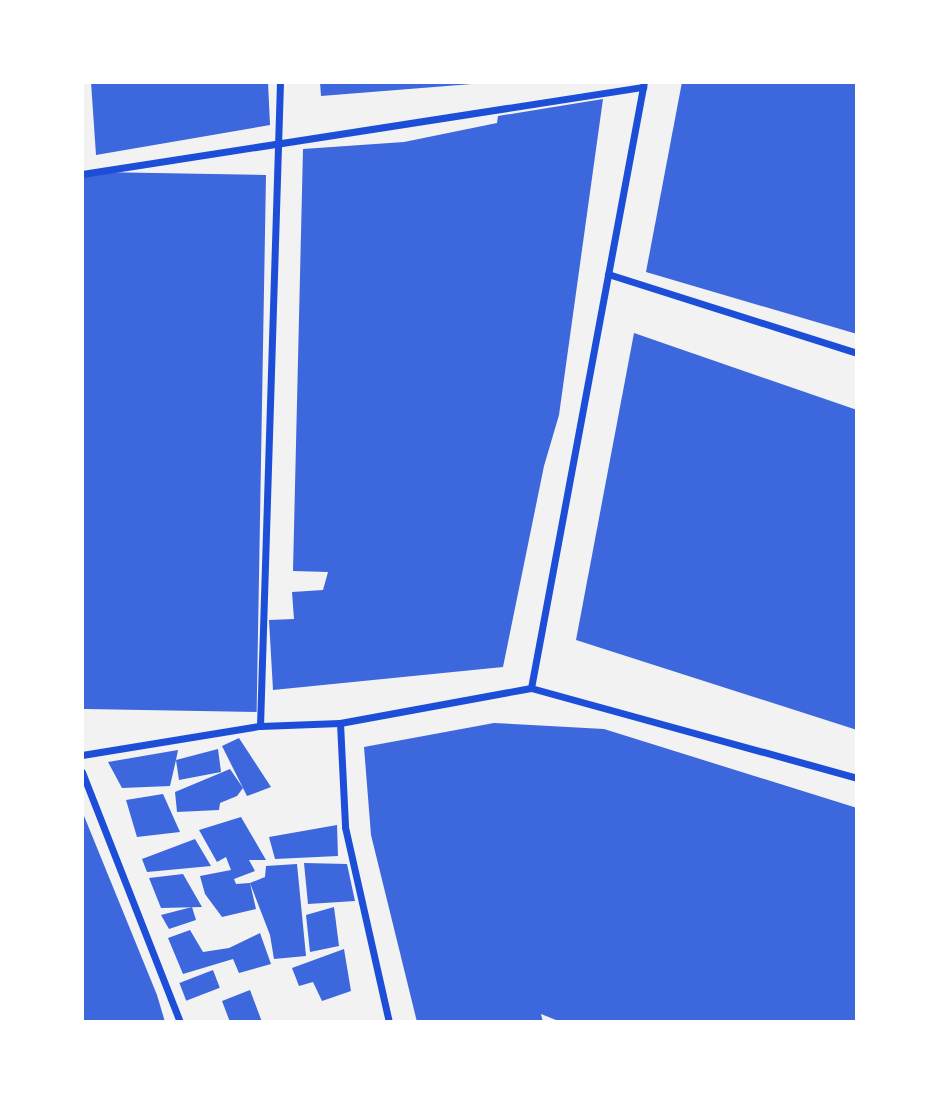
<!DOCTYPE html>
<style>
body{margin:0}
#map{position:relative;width:939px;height:1104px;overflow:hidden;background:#f2f2f2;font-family:Mulish,sans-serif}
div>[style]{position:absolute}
.building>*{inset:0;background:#3d67dc;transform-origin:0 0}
.minor>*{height:7px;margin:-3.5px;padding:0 3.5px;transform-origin:3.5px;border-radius:3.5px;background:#1d4ed8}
span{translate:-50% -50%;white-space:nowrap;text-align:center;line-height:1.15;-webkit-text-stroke:6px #fff;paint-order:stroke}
.frame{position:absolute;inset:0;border:84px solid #fff;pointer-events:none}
</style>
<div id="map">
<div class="building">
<i style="clip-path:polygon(91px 82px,268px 82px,270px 125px,96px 155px)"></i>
<i style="clip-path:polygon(320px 82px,472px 82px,472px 84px,321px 96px)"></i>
<i style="clip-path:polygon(682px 82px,857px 82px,857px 334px,646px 272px)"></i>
<i style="clip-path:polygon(603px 99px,559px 415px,544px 466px,503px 667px,273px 690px,269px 620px,294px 619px,292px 592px,323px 590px,328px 572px,293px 571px,303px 149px,404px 142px,497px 123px,498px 116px)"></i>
<i style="left:266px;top:175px;width:537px;height:184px;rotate:91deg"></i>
<i style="clip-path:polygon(634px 333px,857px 410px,857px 730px,576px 640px)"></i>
<i style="clip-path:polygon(494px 723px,604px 729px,857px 808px,857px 1022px,561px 1022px,541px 1014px,543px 1022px,417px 1022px,371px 835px,364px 747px)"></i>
<i style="clip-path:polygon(239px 738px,271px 787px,247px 796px,222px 746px)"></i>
<i style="clip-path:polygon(218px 749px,221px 772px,179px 780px,176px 760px,170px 786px,122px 788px,108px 762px,178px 750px,176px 760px)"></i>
<i style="clip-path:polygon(230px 769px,243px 788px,237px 796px,220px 803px,219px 810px,177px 812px,175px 792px)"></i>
<i style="clip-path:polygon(163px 794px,180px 832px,137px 837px,126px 800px)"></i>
<i style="clip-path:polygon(82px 811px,157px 995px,165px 1022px,82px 1022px)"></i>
<i style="clip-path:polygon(241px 817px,266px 860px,249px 860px,255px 871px,234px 879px,236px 884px,250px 883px,265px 877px,266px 866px,297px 864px,306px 956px,274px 959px,270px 935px,250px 883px,256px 909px,222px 917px,205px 894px,200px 876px,231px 870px,226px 857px,217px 862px,199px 830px)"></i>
<i style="clip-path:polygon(337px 825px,338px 856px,275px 859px,269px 837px)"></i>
<i style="clip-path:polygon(195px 839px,211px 866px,147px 872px,142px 859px)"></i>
<i style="clip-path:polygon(304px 863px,347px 864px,355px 901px,308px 904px)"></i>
<i style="clip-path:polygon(183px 874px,202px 907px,161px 908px,149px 878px)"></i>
<i style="clip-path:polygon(192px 907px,196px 920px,169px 929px,161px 915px)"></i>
<i style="clip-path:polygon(334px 907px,339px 946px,310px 952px,306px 915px)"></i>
<i style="clip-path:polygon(190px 930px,203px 952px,229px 948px,260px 933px,271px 964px,239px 973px,233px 959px,183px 974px,168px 938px)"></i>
<i style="clip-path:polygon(344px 949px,351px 991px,322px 1001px,313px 982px,299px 986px,292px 968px)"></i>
<i style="left:213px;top:970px;width:19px;height:36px;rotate:69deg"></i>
<i style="clip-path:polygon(250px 990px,262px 1022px,230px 1022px,222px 1001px)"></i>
</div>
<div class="minor">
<i style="left:82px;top:174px;width:568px;rotate:-8.82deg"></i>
<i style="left:608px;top:274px;width:261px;rotate:17.6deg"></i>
<i style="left:531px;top:688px;width:616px;rotate:-79.44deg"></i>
<i style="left:340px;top:723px;width:104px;rotate:87.2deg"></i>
<i style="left:345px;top:827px;width:200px;rotate:77.3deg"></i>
<i style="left:260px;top:726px;width:644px;rotate:-88.22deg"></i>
<i style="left:82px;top:755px;width:180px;rotate:-9.3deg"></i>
<i style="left:260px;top:726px;width:80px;rotate:-2.1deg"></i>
<i style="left:340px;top:723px;width:194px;rotate:-10.4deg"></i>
<i style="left:531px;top:688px;width:338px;rotate:15.4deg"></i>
<i style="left:82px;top:772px;width:269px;rotate:68.6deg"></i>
</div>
<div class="frame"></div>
</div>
